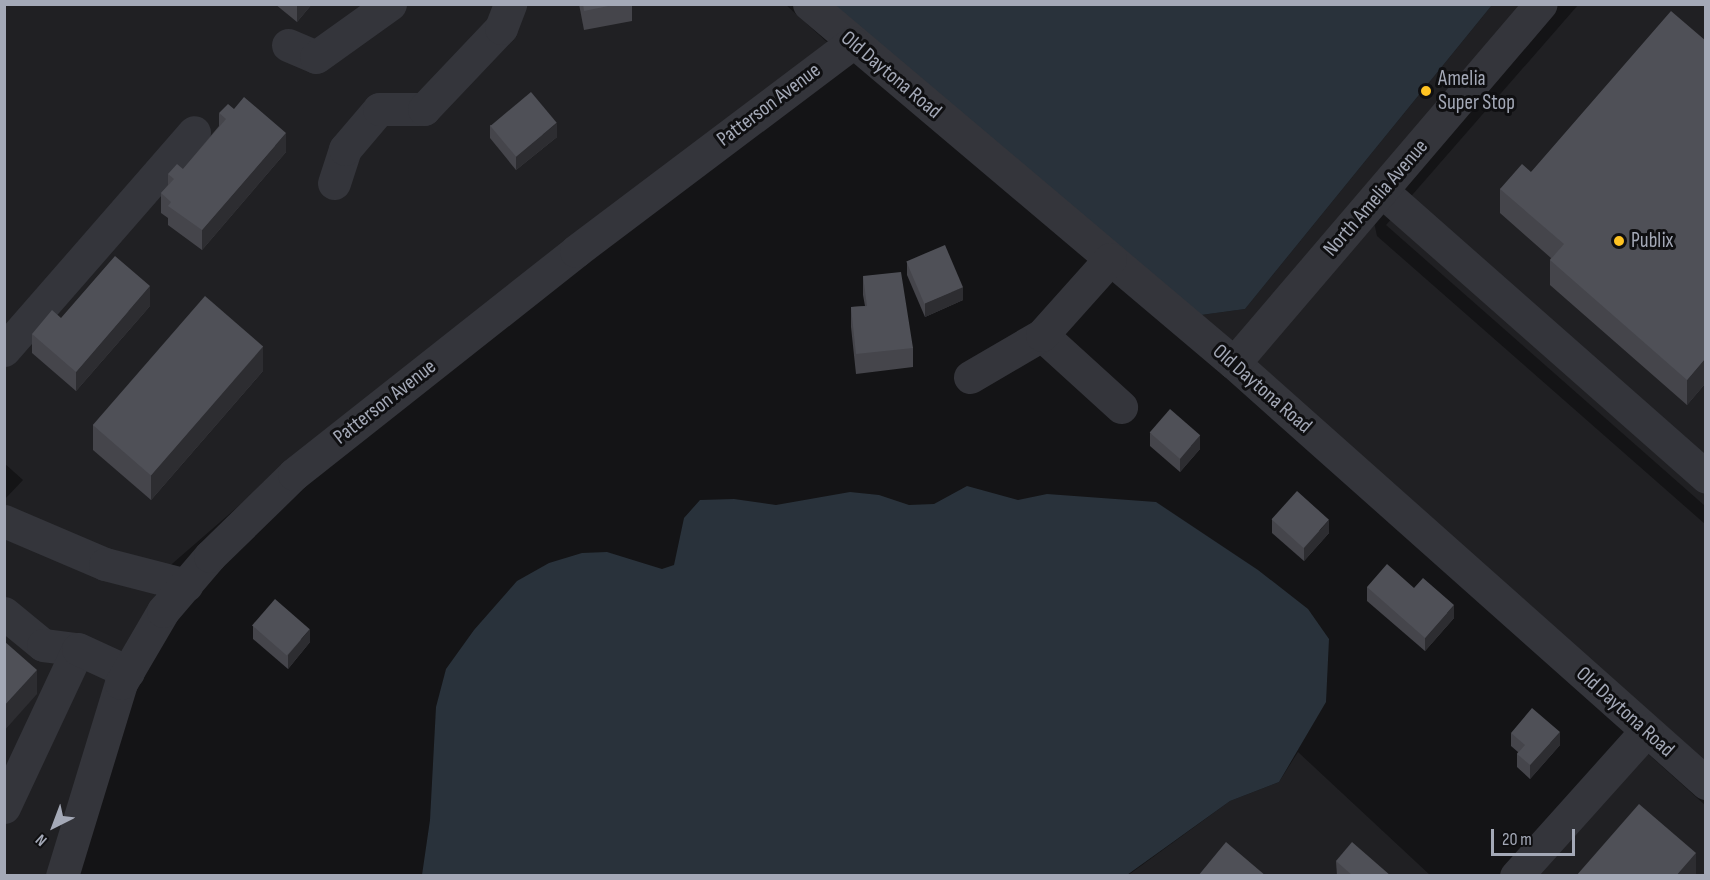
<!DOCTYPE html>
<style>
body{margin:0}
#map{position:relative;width:1710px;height:880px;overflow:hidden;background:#141416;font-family:"Sofia Sans Condensed",sans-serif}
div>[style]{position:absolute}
.built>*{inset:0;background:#202023}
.water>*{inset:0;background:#29323b}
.minor>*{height:33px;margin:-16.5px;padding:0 16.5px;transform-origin:16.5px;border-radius:16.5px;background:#34353b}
.wall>*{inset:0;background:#45454b}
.shaded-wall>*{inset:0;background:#2d2d31}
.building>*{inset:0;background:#4f5057;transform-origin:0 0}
.dots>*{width:16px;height:16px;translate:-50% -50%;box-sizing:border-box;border:3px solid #0f0f11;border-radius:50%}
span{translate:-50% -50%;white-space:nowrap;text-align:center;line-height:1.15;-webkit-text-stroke:6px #0f0f11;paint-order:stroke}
.street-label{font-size:21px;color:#a4a9b7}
.poi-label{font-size:21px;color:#a4a9b7}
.left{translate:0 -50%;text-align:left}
.frame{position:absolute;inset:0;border:6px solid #a4a9b7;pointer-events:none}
.north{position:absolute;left:24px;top:796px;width:60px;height:60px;-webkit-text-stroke:4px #0f0f11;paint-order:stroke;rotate:222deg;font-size:16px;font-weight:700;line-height:24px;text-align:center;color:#a4a9b7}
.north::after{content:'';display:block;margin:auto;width:21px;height:27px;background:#a4a9b7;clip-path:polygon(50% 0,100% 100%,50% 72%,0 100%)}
.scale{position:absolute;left:1491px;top:829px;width:84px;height:27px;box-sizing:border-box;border:3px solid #a4a9b7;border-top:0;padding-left:8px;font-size:18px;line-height:21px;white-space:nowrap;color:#a4a9b7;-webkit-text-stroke:4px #0f0f11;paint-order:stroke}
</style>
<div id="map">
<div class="built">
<i style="clip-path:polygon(785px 4px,828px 43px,257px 490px,165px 570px,47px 875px,5px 875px,4px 500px,23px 480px,4px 463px,5px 5px)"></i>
<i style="clip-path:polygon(1492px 5px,1522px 5px,1233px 342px,1201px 315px,1245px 309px)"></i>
<i style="clip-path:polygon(1578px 5px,1705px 5px,1705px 506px,1386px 225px)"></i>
<i style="clip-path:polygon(1374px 222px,1377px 236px,1705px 524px,1705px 761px,1255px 361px)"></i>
<i style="clip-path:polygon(1298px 752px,1430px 875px,1127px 876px,1230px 801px,1279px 782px)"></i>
<i style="clip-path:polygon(1646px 752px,1705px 805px,1705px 875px,1535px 876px)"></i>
</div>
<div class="water">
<i style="clip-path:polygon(834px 5px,1492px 5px,1245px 309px,1201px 315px)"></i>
<i style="clip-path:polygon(967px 486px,1018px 500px,1047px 494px,1156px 502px,1258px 570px,1308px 609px,1329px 639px,1326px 702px,1279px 782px,1230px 801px,1127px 875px,422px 875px,430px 820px,436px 707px,446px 669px,474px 630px,517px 581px,549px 563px,582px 553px,607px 552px,662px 569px,674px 565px,684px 518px,700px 500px,734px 499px,776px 505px,850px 492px,879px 495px,909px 505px,934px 504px)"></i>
</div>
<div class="minor">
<i style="left:809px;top:4px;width:556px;rotate:40.19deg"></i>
<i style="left:1234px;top:363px;width:632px;rotate:41.66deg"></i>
<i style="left:288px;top:45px;width:30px;rotate:23deg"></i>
<i style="left:316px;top:57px;width:91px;rotate:-35.6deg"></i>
<i style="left:334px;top:183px;width:36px;rotate:-72deg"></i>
<i style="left:345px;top:149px;width:52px;rotate:-49.6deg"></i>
<i style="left:379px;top:109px;width:45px"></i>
<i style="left:424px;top:109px;width:112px;rotate:-46.5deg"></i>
<i style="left:501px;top:28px;width:26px;rotate:-69deg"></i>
<i style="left:1382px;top:191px;width:432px;rotate:41.4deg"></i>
<i style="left:1042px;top:335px;width:107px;rotate:42.3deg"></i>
<i style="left:4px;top:350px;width:289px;rotate:-48.9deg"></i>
<i style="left:1234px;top:363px;width:472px;rotate:-49.5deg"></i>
<i style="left:970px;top:377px;width:83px;rotate:-30.3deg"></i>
<i style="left:1042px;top:335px;width:102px;rotate:-48.2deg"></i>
<i style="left:4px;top:521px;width:110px;rotate:23.1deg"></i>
<i style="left:105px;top:564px;width:84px;rotate:14.5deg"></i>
<i style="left:4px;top:613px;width:50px;rotate:39.4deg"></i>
<i style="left:43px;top:645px;width:35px;rotate:7deg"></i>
<i style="left:4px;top:807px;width:174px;rotate:-64.9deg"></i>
<i style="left:78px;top:649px;width:55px;rotate:24.7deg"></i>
<i style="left:62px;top:876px;width:202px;rotate:-73deg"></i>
<i style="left:121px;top:683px;width:83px;rotate:-59.7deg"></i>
<i style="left:163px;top:611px;width:72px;rotate:-49.5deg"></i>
<i style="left:210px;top:556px;width:117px;rotate:-44.3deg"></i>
<i style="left:294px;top:474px;width:360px;rotate:-38.3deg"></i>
<i style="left:576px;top:251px;width:346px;rotate:-37deg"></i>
<i style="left:1516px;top:876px;width:195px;rotate:-48.1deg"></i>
</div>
<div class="wall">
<i style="clip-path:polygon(275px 4px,312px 4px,297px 22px)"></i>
<i style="clip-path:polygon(579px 4px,632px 4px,632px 21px,584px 30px)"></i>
<i style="clip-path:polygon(1706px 41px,1706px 386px,1704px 385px,1687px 405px,1550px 285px,1550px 260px,1551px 258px,1500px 213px,1500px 189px,1531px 172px)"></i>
<i style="clip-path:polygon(219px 113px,286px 152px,202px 250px,168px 225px,168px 218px,161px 213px,161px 193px,168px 185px,168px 174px,183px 169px,219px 126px)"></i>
<i style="clip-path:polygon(490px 125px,557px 137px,516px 170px,490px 138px)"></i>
<i style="clip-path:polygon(907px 262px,963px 300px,925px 317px,907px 275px)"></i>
<i style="clip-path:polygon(863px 276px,913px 348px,913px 367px,856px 374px,851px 327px,851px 307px,865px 306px,863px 295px)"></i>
<i style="clip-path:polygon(150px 306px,76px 391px,32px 353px,32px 334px)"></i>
<i style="clip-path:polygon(263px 371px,151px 500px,93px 450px,93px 425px)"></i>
<i style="clip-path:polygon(1150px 433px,1200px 449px,1180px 472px,1150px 446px)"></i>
<i style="clip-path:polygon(1272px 519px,1329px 533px,1304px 561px,1272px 533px)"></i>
<i style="clip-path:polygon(1367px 587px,1414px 588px,1454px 618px,1425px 651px,1367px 601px)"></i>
<i style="clip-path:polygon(253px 626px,310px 642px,288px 669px,253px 639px)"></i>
<i style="clip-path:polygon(1511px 733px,1560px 745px,1530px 779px,1517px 767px,1517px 754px,1518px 752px,1511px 746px)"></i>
<i style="clip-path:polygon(1336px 861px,1391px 876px,1337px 876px)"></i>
</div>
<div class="shaded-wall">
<i style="clip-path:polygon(297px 4px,312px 4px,297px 22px)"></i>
<i style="clip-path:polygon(557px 123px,557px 137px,516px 170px,516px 156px)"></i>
<i style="clip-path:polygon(286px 133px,286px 152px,202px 250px,202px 230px)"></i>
<i style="clip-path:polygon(150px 286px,150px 306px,76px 391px,76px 372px)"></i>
<i style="clip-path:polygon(963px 287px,963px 300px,925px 317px,925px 303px)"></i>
<i style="clip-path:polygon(263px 346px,263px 371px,151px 500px,151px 475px)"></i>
<i style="clip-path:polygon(1704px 360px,1704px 385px,1687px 405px,1687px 380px)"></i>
<i style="clip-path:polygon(1200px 435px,1200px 449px,1180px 472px,1180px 459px)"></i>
<i style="clip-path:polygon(1329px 520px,1329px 533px,1304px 561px,1304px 548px)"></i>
<i style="clip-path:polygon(1454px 605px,1454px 618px,1425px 651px,1425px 638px)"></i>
<i style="clip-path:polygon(310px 629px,310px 642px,288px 669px,288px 655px)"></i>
<i style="clip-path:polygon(37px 670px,37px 694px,4px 731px,4px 706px)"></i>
<i style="clip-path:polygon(1560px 732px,1560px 745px,1530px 779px,1530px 765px)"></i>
<i style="clip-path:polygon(1696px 853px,1696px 876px,1676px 876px)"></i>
</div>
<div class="building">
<i style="clip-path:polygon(583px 4px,618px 4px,584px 11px)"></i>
<i style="clip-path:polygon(1671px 11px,1706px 41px,1706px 361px,1704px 360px,1687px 380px,1550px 260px,1564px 244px,1500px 189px,1522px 164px,1531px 172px)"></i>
<i style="left:531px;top:92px;width:40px;height:53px;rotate:50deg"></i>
<i style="clip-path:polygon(244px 97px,286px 133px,202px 230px,168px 206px,171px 202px,161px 193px,174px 179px,168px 174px,177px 164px,183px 169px,226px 119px,219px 113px,228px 104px,234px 109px)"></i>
<i style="left:945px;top:245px;width:46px;height:42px;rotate:67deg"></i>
<i style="clip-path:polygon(115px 256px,150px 286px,76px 372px,32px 334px,52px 310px,61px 318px)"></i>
<i style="clip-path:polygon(901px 272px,913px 348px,856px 354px,851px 307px,867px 306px,863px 276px)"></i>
<i style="left:205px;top:296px;width:77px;height:171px;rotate:41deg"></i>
<i style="left:1170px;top:409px;width:40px;height:31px;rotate:41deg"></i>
<i style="left:1297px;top:491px;width:43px;height:38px;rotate:42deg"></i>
<i style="clip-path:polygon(1387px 564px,1414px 588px,1423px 578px,1454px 605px,1425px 638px,1367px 587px)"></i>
<i style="left:275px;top:599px;width:46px;height:35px;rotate:41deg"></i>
<i style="clip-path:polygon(4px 641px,37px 670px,4px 706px)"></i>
<i style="clip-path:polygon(1532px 708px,1560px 732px,1530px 765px,1517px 754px,1525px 745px,1511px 733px)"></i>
<i style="clip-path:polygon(1639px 804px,1696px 853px,1676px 876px,1576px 876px)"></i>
<i style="clip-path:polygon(1226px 842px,1266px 876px,1198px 876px)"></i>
<i style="clip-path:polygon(1352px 842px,1391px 876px,1353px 876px,1336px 861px)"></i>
</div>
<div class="dots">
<i style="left:1426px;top:91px;background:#ffc322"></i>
<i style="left:1619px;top:241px;background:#ffc322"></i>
</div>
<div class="street-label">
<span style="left:891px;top:75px;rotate:40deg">Old Daytona Road</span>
<span style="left:769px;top:105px;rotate:-37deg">Patterson Avenue</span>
<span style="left:1376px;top:198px;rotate:-49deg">North Amelia Avenue</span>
<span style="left:1262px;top:389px;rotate:41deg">Old Daytona Road</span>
<span style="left:385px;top:402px;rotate:-38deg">Patterson Avenue</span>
<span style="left:1625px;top:712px;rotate:42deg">Old Daytona Road</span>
</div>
<div class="poi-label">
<span class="left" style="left:1438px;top:91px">Amelia<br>Super Stop</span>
<span class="left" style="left:1631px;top:241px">Publix</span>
</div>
<div class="frame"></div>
<div class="north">N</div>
<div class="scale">20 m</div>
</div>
